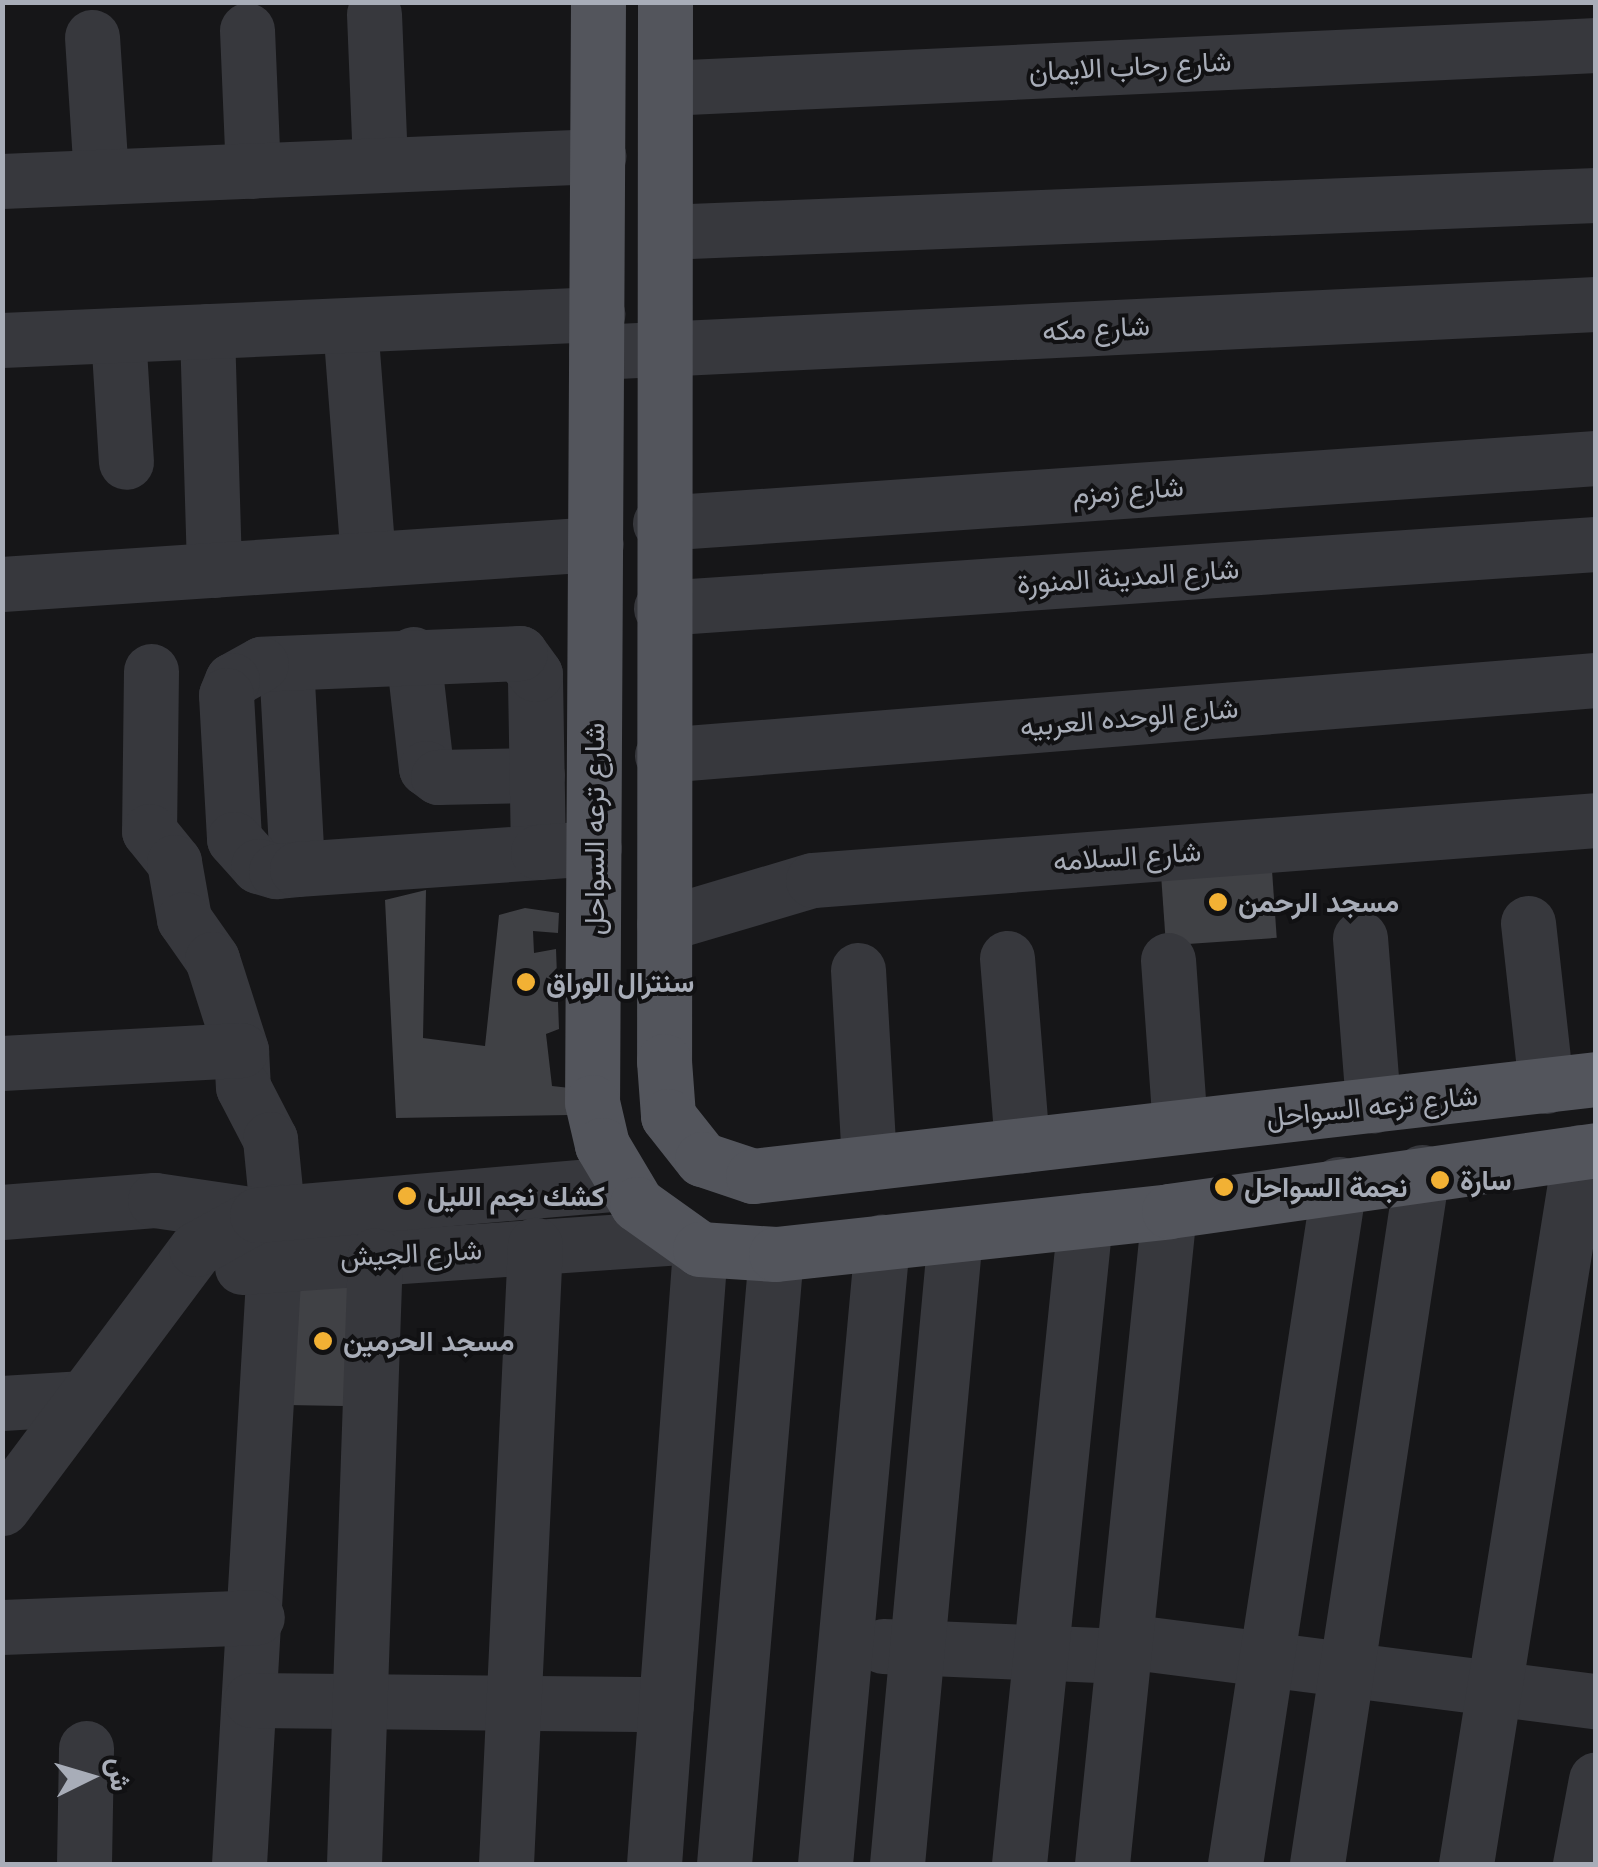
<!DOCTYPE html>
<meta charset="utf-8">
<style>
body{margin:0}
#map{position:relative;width:1598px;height:1867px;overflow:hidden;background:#161618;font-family:Quicksand,Vazirmatn,sans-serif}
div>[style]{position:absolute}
.building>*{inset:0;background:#404145;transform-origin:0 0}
.minor>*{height:55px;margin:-27.5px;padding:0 27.5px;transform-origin:27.5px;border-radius:27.5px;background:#37383d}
.major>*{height:55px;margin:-27.5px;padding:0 27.5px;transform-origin:27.5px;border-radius:27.5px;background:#53555c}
.dots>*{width:28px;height:28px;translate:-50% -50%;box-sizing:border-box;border:5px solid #111113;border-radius:50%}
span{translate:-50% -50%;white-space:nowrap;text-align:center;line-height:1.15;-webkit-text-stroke:8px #111113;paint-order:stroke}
.street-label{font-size:28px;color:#a8adb8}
.poi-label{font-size:28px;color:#a8adb8;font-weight:700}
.left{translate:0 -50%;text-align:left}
.frame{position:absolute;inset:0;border:5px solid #a8adb8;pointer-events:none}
.north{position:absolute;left:40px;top:1727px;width:100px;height:100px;-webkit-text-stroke:8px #111113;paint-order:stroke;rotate:85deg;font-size:28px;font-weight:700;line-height:40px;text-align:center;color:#a8adb8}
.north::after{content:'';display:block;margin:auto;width:35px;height:45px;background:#a8adb8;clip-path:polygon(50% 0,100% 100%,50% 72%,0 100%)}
</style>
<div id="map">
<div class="building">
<i style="left:1271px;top:856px;width:82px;height:111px;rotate:86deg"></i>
<i style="clip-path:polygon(426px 890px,423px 1038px,485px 1046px,499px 915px,525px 908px,559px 913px,558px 933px,533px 931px,534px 953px,556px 949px,559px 1029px,546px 1034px,552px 1086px,570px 1088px,569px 1115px,396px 1118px,385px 900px)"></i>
<i style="left:289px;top:1275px;width:71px;height:130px;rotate:1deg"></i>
</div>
<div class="minor">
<i style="left:374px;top:14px;width:151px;rotate:87.7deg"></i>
<i style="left:247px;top:30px;width:141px;rotate:87.6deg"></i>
<i style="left:92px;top:37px;width:140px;rotate:86.3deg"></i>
<i style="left:665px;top:88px;width:932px;rotate:-2.64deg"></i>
<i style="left:2px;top:181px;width:597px;rotate:-2.4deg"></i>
<i style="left:665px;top:232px;width:932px;rotate:-2.28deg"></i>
<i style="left:350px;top:325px;width:235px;rotate:85.6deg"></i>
<i style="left:207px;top:331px;width:239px;rotate:88.3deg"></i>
<i style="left:118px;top:335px;width:127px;rotate:86.4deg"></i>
<i style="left:2px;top:340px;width:596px;rotate:-2.5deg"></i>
<i style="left:596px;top:352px;width:1001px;rotate:-2.75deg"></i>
<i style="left:660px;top:523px;width:938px;rotate:-3.97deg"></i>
<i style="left:2px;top:584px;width:595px;rotate:-3.85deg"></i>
<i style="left:661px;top:608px;width:937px;rotate:-3.92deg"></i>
<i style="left:413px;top:654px;width:115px;rotate:83.5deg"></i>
<i style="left:426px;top:768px;width:15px;rotate:37deg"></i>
<i style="left:438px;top:777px;width:99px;rotate:-1.2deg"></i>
<i style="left:286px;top:663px;width:206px;rotate:86.9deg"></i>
<i style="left:151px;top:671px;width:160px;rotate:90.7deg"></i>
<i style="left:149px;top:831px;width:40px;rotate:51deg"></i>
<i style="left:174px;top:862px;width:58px;rotate:80deg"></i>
<i style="left:184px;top:919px;width:49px;rotate:55deg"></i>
<i style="left:212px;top:959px;width:96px;rotate:72.3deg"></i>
<i style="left:241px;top:1050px;width:37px;rotate:87deg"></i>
<i style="left:243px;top:1087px;width:59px;rotate:62.6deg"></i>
<i style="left:270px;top:1139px;width:72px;rotate:84.4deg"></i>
<i style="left:277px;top:1211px;width:654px;rotate:93.33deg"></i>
<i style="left:662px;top:755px;width:937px;rotate:-4.59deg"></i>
<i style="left:538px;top:852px;width:178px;rotate:-91deg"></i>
<i style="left:535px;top:674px;width:26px;rotate:-126deg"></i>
<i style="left:520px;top:653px;width:259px;rotate:177.6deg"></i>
<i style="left:261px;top:664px;width:33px;rotate:151deg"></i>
<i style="left:232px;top:680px;width:16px;rotate:112deg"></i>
<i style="left:226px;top:695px;width:144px;rotate:86.8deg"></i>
<i style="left:234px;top:839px;width:36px;rotate:48deg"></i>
<i style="left:258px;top:866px;width:19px;rotate:16deg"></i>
<i style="left:276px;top:871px;width:21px;rotate:-5deg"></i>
<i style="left:297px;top:869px;width:242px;rotate:-4deg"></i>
<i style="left:538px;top:852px;width:56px;rotate:-4.1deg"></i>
<i style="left:1528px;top:923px;width:164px;rotate:83.7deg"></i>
<i style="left:664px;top:924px;width:155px;rotate:-16.5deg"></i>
<i style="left:813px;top:880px;width:785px;rotate:-4.38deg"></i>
<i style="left:1360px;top:938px;width:168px;rotate:85.5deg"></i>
<i style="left:1007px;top:958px;width:188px;rotate:85.4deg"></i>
<i style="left:1168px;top:960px;width:167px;rotate:85.9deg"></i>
<i style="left:858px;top:970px;width:193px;rotate:86.7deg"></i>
<i style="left:2px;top:1063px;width:239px;rotate:-3.1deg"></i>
<i style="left:2px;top:1212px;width:153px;rotate:-4.5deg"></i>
<i style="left:155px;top:1200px;width:103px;rotate:8.4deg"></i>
<i style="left:242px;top:1267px;width:436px;rotate:-3.9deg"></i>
<i style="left:2px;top:1403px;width:82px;rotate:-3.5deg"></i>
<i style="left:2px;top:1508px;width:324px;rotate:-53.2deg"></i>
<i style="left:196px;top:1249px;width:70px;rotate:-29.1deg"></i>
<i style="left:257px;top:1215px;width:364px;rotate:-5deg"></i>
<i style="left:2px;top:1627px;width:255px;rotate:-2.2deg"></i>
<i style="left:1125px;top:1641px;width:475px;rotate:7.3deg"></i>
<i style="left:883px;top:1646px;width:240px;rotate:2.4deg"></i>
<i style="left:251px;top:1700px;width:415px;rotate:0.6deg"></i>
<i style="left:84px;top:1864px;width:116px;rotate:-89deg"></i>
<i style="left:354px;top:1864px;width:609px;rotate:-88.03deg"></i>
<i style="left:506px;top:1864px;width:620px;rotate:-87.32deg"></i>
<i style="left:654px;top:1864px;width:617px;rotate:-85.72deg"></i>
<i style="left:724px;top:1864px;width:612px;rotate:-85.13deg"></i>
<i style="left:825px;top:1864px;width:625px;rotate:-84.76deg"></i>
<i style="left:897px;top:1864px;width:632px;rotate:-84.73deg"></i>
<i style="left:1019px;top:1864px;width:647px;rotate:-84.15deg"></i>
<i style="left:1102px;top:1864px;width:656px;rotate:-84.14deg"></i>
<i style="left:1235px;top:1864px;width:688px;rotate:-81.3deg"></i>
<i style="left:1317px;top:1864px;width:700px;rotate:-81.37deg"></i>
<i style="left:1466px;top:1864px;width:721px;rotate:-80.9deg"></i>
<i style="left:1580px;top:1864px;width:86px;rotate:-79.3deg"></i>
</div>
<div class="major">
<i style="left:598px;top:2px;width:1100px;rotate:90.31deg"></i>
<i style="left:592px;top:1102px;width:44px;rotate:76.9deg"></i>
<i style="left:602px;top:1145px;width:69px;rotate:59.3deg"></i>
<i style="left:637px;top:1204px;width:77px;rotate:35.5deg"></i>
<i style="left:700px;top:1249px;width:76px;rotate:3.8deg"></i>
<i style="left:776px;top:1254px;width:395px;rotate:-6.2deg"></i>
<i style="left:1169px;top:1211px;width:431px;rotate:-8.1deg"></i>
<i style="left:665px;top:2px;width:1059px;rotate:90.05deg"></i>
<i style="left:664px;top:1061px;width:55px;rotate:85.8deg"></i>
<i style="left:668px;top:1116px;width:55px;rotate:51.7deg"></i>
<i style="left:702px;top:1159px;width:54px;rotate:18.4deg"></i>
<i style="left:753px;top:1176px;width:849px;rotate:-6.56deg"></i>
</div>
<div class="dots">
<i style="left:1218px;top:902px;background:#f2b134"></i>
<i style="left:526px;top:982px;background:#f2b134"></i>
<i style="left:1440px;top:1180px;background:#f2b134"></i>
<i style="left:1224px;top:1187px;background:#f2b134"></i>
<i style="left:407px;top:1196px;background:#f2b134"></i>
<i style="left:323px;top:1341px;background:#f2b134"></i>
</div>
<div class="street-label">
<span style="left:1130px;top:66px;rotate:-3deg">شارع رحاب الايمان</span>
<span style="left:1096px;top:328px;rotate:-3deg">شارع مكه</span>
<span style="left:1128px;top:490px;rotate:-4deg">شارع زمزم</span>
<span style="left:1128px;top:576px;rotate:-4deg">شارع المدينة المنورة</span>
<span style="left:1129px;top:717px;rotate:-5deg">شارع الوحده العربيه</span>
<span style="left:594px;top:829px;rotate:-90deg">شارع ترعه السواحل</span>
<span style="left:1127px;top:856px;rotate:-4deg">شارع السلامه</span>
<span style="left:1372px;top:1106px;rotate:-6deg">شارع ترعه السواحل</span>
<span style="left:411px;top:1253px;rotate:-3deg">شارع الجيش</span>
</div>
<div class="poi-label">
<span class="left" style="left:1238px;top:902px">مسجد الرحمن</span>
<span class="left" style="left:546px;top:982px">سنترال الوراق</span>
<span class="left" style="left:1460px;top:1180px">سارة</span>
<span class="left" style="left:1244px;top:1187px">نجمة السواحل</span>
<span class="left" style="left:427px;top:1196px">كشك نجم الليل</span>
<span class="left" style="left:343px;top:1341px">مسجد الحرمين</span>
</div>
<div class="frame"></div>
<div class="north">ش</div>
</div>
